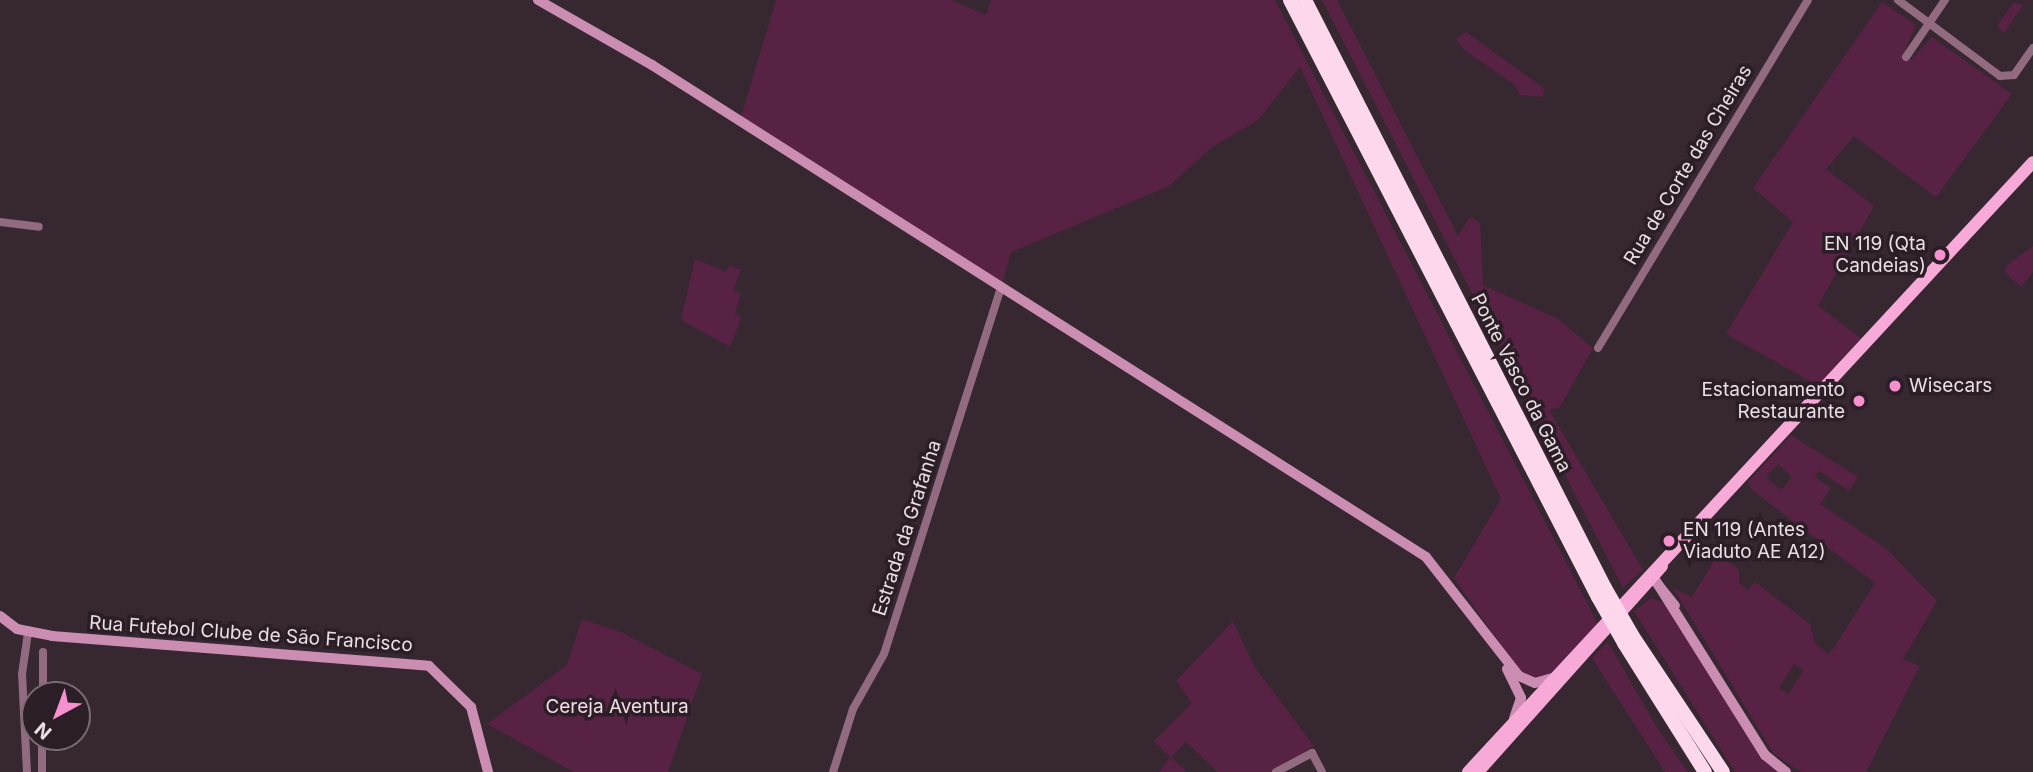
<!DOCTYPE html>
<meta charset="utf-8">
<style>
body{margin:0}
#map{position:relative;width:2033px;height:772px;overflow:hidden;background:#372730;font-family:Inter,sans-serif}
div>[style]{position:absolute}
.green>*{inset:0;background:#582245}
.street>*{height:8px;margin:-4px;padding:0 4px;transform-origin:4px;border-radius:4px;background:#926b81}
.secondary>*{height:10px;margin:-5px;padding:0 5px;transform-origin:5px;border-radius:5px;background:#cb8eb2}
.primary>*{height:12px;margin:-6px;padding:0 6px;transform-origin:6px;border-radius:6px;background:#f7a9d7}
.highway>*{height:14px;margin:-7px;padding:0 7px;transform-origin:7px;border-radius:7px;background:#fdd7ec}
.highway-bridge>*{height:14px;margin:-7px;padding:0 7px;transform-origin:7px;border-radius:7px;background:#fdd7ec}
.dots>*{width:19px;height:19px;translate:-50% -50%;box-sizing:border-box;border:4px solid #2c1e26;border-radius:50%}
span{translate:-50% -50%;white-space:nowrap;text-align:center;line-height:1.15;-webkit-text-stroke:7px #2c1e26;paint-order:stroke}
.street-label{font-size:19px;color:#eadfe5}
.poi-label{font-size:19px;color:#eadfe5}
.right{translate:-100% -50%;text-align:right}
.left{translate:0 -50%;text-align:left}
.park-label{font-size:19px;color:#f1d9e6}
.north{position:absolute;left:21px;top:681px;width:70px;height:70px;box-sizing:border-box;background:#2c1e26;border:2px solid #786b72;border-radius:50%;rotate:221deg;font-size:19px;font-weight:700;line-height:28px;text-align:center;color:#eadfe5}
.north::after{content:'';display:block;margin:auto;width:24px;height:32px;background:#f790ce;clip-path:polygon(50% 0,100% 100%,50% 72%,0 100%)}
</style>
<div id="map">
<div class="green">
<i style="clip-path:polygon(776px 0,951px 0,986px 15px,991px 0,1275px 0,1599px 626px,1546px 681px,1521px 673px,1454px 578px,1501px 499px,1300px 67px,1258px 120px,1212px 147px,1169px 186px,1011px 252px,1001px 288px,740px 120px)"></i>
<i style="clip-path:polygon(1322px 0,1337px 0,1458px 236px,1470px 217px,1480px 223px,1483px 285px,1558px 319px,1593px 348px,1560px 407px,1549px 410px,1643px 570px,1623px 588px)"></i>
<i style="clip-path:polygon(1882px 2px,1916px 25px,1903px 55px,1911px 60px,1932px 37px,2012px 94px,1936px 197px,1854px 136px,1826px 169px,1874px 206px,1818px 306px,1861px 338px,1819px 386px,1726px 334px,1793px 222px,1753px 188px)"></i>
<i style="clip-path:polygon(2014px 2px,2023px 5px,2004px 33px,1997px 26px)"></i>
<i style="clip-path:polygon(1466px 32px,1545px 89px,1542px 97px,1520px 95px,1515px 85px,1464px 50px,1456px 39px)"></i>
<i style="clip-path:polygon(2033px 246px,2033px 272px,2021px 287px,2005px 273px,2007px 265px)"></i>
<i style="clip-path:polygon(695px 259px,726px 272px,729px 265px,741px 270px,733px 290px,741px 294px,735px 313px,741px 318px,730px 347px,681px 320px)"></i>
<i style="clip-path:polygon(evenodd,1791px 435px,1858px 477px,1849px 491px,1819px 471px,1815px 477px,1831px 488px,1820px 504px,1887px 549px,1937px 601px,1903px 659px,1920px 666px,1866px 772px,1801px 772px,1774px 754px,1673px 588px,1692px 597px,1718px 554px,1739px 570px,1739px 583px,1748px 590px,1755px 582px,1810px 624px,1815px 643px,1828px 654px,1833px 649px,1875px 583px,1752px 490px,1748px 482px,1791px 435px,1778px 464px,1792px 477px,1781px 490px,1766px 477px,1778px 464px,1791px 435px,1794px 664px,1804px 670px,1788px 694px,1779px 688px,1794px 664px)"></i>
<i style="clip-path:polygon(1651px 598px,1664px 603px,1780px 772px,1735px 772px,1634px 611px)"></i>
<i style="clip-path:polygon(582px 619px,621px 632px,702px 674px,668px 772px,574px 772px,487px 724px,567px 665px)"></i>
<i style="clip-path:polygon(1233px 621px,1254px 666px,1314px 746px,1270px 772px,1218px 772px,1186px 742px,1171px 757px,1187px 772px,1159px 772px,1170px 757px,1154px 741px,1192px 703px,1176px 681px)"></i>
<i style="clip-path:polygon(1608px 642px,1658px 729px,1688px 772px,1665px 772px,1592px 658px)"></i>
</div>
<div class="street">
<i style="left:1898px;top:0;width:127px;rotate:36.7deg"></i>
<i style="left:2000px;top:76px;width:14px;rotate:-4deg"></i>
<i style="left:2014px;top:75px;width:33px;rotate:-55deg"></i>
<i style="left:1906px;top:57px;width:69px;rotate:-55.6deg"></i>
<i style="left:0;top:222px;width:39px;rotate:7deg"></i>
<i style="left:1598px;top:348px;width:406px;rotate:-58.9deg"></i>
<i style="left:43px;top:695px;width:43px;rotate:-90deg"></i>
<i style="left:27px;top:772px;width:98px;rotate:-92.9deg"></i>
<i style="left:22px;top:674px;width:41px;rotate:-81.7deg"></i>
<i style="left:42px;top:772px;width:35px;rotate:-90deg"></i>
<i style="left:833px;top:772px;width:66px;rotate:-72.4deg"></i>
<i style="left:853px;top:709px;width:63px;rotate:-60.6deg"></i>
<i style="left:884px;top:654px;width:384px;rotate:-72.3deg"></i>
<i style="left:1276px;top:772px;width:41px;rotate:-27.8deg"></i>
<i style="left:1312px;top:753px;width:21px;rotate:62deg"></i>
</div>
<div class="secondary">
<i style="left:538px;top:0;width:131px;rotate:29.7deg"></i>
<i style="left:652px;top:65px;width:917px;rotate:32.44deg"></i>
<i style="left:1426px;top:557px;width:151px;rotate:52deg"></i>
<i style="left:1519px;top:676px;width:17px;rotate:24deg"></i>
<i style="left:1535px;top:683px;width:18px;rotate:-16deg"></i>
<i style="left:1651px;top:576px;width:38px;rotate:51deg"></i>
<i style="left:1654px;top:578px;width:209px;rotate:57.9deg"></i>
<i style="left:1765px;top:755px;width:27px;rotate:39deg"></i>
<i style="left:0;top:616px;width:21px;rotate:37deg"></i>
<i style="left:17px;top:629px;width:36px;rotate:11deg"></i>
<i style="left:52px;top:636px;width:378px;rotate:4.5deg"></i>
<i style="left:429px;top:666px;width:59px;rotate:44.3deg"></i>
<i style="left:471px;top:707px;width:67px;rotate:75.3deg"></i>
<i style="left:1507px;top:669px;width:32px;rotate:64deg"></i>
<i style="left:1521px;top:698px;width:21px;rotate:109deg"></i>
</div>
<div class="primary">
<i style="left:1468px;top:772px;width:831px;rotate:-47.19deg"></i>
<i style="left:1478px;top:772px;width:276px;rotate:-48.2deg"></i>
</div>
<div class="highway">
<i style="left:1290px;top:0;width:672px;rotate:62.71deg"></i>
<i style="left:1305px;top:0;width:660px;rotate:62.97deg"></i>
<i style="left:1632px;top:635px;width:164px;rotate:56.4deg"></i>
<i style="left:1624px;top:643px;width:152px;rotate:57.9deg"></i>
</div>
<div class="highway-bridge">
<i style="left:1605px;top:588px;width:54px;rotate:60.1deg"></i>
<i style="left:1598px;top:597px;width:53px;rotate:60.5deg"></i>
</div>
<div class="dots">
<i style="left:1940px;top:255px;background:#f790ce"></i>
<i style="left:1895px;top:386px;background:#f790ce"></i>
<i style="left:1859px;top:401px;background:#f790ce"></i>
<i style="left:1669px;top:541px;background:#f790ce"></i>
</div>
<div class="street-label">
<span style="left:1688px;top:165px;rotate:-59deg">Rua de Corte das Cheiras</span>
<span style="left:1521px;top:383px;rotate:63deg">Ponte Vasco da Gama</span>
<span style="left:907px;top:528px;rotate:-72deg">Estrada da Grafanha</span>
<span style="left:251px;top:634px;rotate:4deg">Rua Futebol Clube de São Francisco</span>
</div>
<div class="poi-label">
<span class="right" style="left:1926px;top:255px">EN 119 (Qta<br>Candeias)</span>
<span class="left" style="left:1909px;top:386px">Wisecars</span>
<span class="right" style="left:1845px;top:401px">Estacionamento<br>Restaurante</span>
<span class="left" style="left:1683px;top:541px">EN 119 (Antes<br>Viaduto AE A12)</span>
</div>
<div class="park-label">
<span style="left:617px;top:707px">Cereja Aventura</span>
</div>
<div class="north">N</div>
</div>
